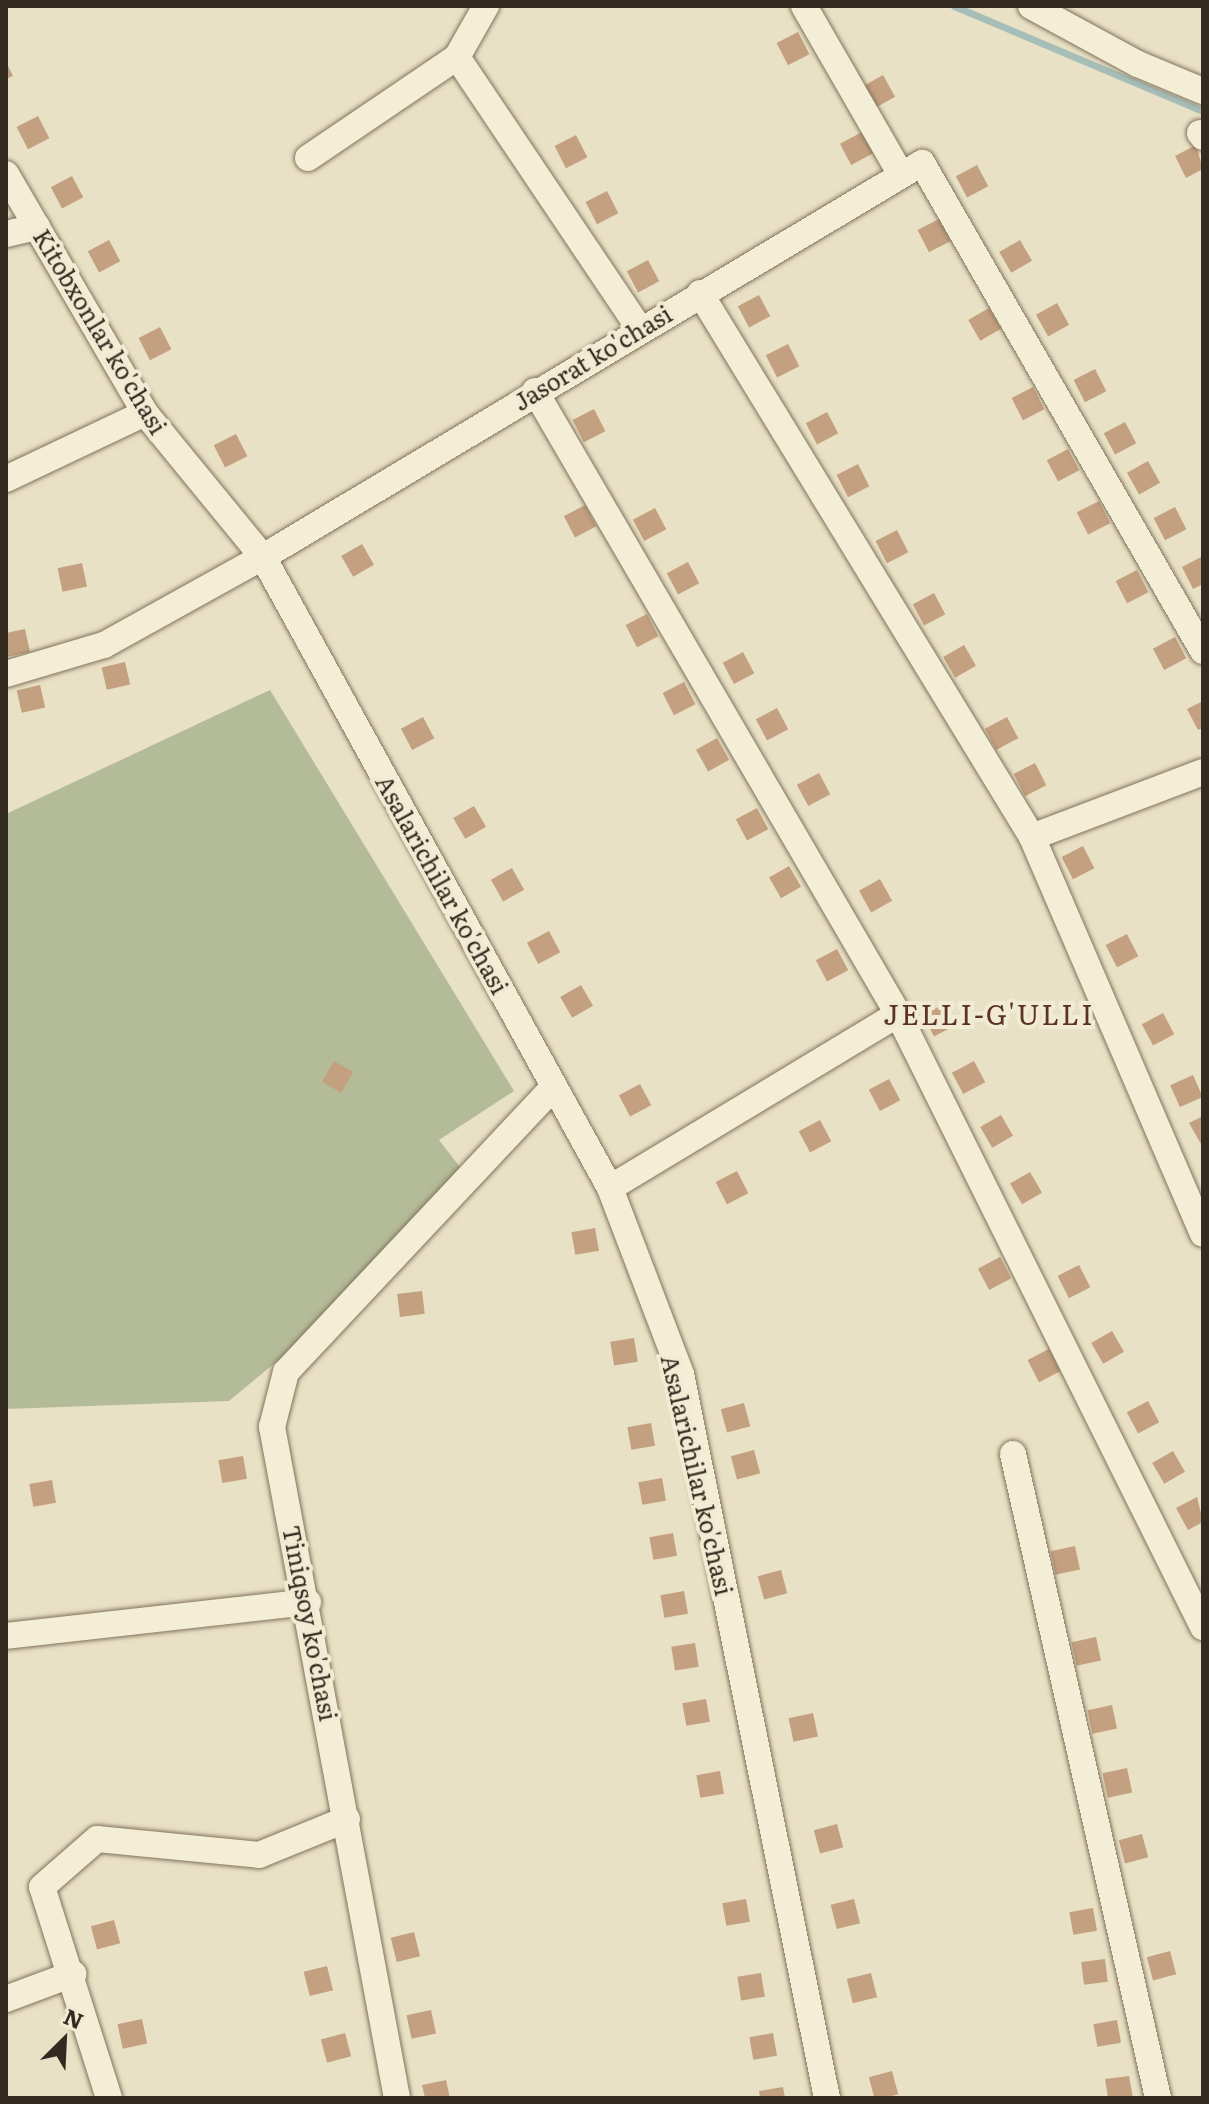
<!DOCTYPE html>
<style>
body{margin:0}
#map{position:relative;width:1209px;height:2104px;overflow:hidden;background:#e9e1c5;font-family:Literata,serif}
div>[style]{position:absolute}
.cemetery>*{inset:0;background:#b4bb98}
.stream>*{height:7px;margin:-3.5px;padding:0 3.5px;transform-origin:3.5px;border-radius:3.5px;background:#a6bdb8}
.building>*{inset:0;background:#c3a07f;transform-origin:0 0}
.roads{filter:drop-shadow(0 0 2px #81735d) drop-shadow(0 0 2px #81735d)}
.minor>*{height:26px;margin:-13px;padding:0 13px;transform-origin:13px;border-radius:13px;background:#f4eed7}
span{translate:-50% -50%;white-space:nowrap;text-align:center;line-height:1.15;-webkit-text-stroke:8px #f1ebd4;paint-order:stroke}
.street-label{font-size:24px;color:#332b1f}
.quarter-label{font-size:28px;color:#5b3324;letter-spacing:2px}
.frame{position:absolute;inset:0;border:8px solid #332b1f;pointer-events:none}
.north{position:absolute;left:24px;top:2000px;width:80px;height:80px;-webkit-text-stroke:6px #f1ebd4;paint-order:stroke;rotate:24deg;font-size:22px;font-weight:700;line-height:32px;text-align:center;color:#332b1f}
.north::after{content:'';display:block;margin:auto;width:28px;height:36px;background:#332b1f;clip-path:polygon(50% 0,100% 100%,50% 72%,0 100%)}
</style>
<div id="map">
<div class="cemetery">
<i style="clip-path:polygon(270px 690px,514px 1091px,439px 1140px,463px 1171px,343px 1306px,229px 1401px,6px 1409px,6px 814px)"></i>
</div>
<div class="stream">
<i style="left:954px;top:6px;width:270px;rotate:22.9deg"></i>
</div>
<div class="building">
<i style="left:798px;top:32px;width:25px;height:24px;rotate:63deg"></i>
<i style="clip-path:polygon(6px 62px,13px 76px,6px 79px)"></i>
<i style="left:883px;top:75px;width:25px;height:24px;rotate:61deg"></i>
<i style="left:38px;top:116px;width:25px;height:24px;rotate:63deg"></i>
<i style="left:862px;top:132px;width:24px;height:25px;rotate:62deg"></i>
<i style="left:576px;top:135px;width:25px;height:24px;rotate:63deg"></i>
<i style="clip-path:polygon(1196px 145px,1203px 169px,1186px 178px,1175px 156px)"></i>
<i style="left:977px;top:165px;width:24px;height:24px;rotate:62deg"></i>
<i style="left:72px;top:176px;width:24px;height:24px;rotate:62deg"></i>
<i style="left:607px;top:191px;width:25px;height:24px;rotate:63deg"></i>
<i style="left:939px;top:219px;width:25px;height:24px;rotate:63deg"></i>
<i style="left:109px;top:240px;width:24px;height:24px;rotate:62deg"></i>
<i style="left:1020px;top:240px;width:24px;height:24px;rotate:60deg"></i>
<i style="left:648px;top:260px;width:24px;height:24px;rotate:62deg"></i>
<i style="left:759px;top:295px;width:24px;height:24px;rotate:62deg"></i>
<i style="left:1057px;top:303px;width:25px;height:24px;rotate:61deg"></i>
<i style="left:989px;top:308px;width:24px;height:24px;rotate:60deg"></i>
<i style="left:160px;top:327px;width:25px;height:24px;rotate:63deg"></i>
<i style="left:788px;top:344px;width:25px;height:25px;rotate:63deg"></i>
<i style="left:1095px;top:369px;width:25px;height:24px;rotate:63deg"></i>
<i style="left:1033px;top:387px;width:25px;height:24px;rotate:63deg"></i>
<i style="left:594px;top:409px;width:25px;height:24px;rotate:63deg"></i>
<i style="left:827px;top:412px;width:24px;height:24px;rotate:62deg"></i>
<i style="left:1125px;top:422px;width:24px;height:24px;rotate:62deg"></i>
<i style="left:236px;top:434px;width:25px;height:25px;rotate:63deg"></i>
<i style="left:1068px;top:449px;width:24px;height:24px;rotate:62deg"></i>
<i style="left:1148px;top:461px;width:25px;height:24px;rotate:61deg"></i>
<i style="left:858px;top:464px;width:25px;height:24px;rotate:63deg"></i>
<i style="left:1099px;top:501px;width:25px;height:25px;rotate:63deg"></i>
<i style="left:585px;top:505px;width:24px;height:24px;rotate:62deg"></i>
<i style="left:1175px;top:507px;width:25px;height:24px;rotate:63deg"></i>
<i style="left:655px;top:508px;width:24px;height:25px;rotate:62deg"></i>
<i style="left:897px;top:530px;width:25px;height:24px;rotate:63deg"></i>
<i style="left:362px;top:544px;width:24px;height:24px;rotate:60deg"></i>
<i style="clip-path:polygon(1203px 556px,1203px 584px,1193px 589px,1182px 567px)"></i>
<i style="left:688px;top:562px;width:24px;height:24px;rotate:62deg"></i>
<i style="left:82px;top:563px;width:24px;height:25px;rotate:78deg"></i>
<i style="left:1137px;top:570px;width:25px;height:24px;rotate:63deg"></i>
<i style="left:934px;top:593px;width:24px;height:24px;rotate:62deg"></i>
<i style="left:647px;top:614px;width:25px;height:24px;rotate:63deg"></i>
<i style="clip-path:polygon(25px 629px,30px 652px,6px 657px,6px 633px)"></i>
<i style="left:1175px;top:637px;width:24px;height:25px;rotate:62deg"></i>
<i style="left:964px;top:645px;width:24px;height:24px;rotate:60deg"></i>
<i style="left:743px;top:652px;width:24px;height:23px;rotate:62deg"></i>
<i style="left:125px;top:662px;width:23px;height:24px;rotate:77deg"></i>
<i style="left:684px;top:682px;width:25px;height:24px;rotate:63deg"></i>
<i style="left:40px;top:685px;width:23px;height:24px;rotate:77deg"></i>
<i style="clip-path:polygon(1203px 701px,1203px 728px,1198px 730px,1187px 709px)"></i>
<i style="left:777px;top:708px;width:24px;height:24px;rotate:62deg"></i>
<i style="left:423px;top:717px;width:24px;height:25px;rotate:62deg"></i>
<i style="left:1007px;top:717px;width:24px;height:25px;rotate:62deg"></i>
<i style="left:717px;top:738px;width:25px;height:24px;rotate:61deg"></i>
<i style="left:1035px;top:763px;width:25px;height:24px;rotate:63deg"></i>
<i style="left:819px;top:773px;width:24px;height:25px;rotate:62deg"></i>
<i style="left:474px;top:806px;width:24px;height:24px;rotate:60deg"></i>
<i style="left:757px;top:808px;width:24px;height:24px;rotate:62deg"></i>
<i style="left:1083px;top:846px;width:25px;height:24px;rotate:63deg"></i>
<i style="left:789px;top:866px;width:24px;height:23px;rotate:60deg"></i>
<i style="left:512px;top:868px;width:25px;height:24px;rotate:61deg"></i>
<i style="left:880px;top:879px;width:25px;height:24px;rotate:61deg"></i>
<i style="left:549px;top:931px;width:24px;height:25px;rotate:62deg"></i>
<i style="left:1127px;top:934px;width:25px;height:24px;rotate:63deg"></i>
<i style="left:837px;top:949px;width:24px;height:24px;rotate:62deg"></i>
<i style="left:581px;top:985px;width:24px;height:24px;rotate:60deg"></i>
<i style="left:944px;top:1004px;width:24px;height:24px;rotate:62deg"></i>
<i style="left:1163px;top:1013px;width:24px;height:24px;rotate:62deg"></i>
<i style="left:334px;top:1061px;width:22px;height:24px;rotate:30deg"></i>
<i style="left:974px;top:1061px;width:24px;height:25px;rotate:62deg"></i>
<i style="left:1193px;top:1075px;width:24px;height:25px;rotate:66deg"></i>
<i style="left:889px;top:1079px;width:24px;height:23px;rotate:62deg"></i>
<i style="left:640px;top:1084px;width:24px;height:24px;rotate:62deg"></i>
<i style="left:1001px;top:1115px;width:24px;height:24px;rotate:60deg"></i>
<i style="clip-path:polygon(1203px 1116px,1203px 1143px,1201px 1144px,1189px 1123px)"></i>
<i style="left:820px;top:1120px;width:24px;height:24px;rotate:62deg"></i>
<i style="left:737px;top:1171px;width:25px;height:24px;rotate:63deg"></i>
<i style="left:1030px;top:1172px;width:24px;height:23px;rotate:60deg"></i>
<i style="left:595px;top:1228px;width:23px;height:24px;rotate:80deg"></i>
<i style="left:1000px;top:1257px;width:24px;height:25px;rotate:62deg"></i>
<i style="left:1079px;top:1265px;width:25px;height:24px;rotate:63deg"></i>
<i style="left:422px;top:1291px;width:23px;height:25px;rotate:83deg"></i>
<i style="left:1112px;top:1331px;width:24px;height:24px;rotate:60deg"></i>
<i style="left:634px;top:1338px;width:24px;height:24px;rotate:81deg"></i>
<i style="left:1049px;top:1349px;width:25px;height:24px;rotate:63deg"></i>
<i style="left:1148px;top:1401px;width:24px;height:24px;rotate:62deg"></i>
<i style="left:744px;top:1403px;width:24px;height:24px;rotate:75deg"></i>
<i style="left:651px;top:1423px;width:23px;height:24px;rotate:80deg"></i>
<i style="left:754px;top:1450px;width:24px;height:24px;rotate:75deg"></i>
<i style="left:1173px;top:1451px;width:24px;height:24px;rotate:60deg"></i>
<i style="left:243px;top:1456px;width:23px;height:25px;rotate:80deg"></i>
<i style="left:662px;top:1478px;width:23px;height:24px;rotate:80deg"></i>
<i style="left:52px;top:1480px;width:23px;height:23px;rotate:80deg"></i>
<i style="clip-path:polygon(1197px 1497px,1203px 1522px,1188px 1530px,1176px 1508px)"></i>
<i style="left:673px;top:1533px;width:23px;height:24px;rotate:80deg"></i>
<i style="left:1075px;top:1546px;width:24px;height:25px;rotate:78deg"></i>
<i style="left:781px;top:1570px;width:24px;height:24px;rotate:75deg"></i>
<i style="left:684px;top:1591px;width:23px;height:24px;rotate:80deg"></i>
<i style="left:1096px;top:1637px;width:24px;height:25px;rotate:78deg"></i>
<i style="left:695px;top:1643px;width:24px;height:24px;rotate:81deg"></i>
<i style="left:706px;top:1699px;width:23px;height:24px;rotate:80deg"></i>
<i style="left:1112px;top:1705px;width:24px;height:25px;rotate:78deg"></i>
<i style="left:813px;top:1713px;width:24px;height:25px;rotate:78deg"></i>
<i style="left:1127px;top:1768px;width:25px;height:25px;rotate:78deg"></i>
<i style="left:720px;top:1771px;width:23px;height:24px;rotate:80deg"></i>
<i style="left:837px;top:1824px;width:24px;height:24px;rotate:75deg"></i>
<i style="left:1142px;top:1834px;width:24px;height:24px;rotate:75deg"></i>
<i style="left:746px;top:1899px;width:23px;height:24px;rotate:80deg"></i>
<i style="left:854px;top:1899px;width:25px;height:24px;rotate:76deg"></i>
<i style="left:1093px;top:1908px;width:23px;height:24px;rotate:80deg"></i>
<i style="left:114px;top:1920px;width:24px;height:24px;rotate:75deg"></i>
<i style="left:414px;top:1932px;width:25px;height:24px;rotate:76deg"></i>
<i style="left:1170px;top:1951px;width:24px;height:24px;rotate:75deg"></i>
<i style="left:1105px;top:1959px;width:23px;height:24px;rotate:83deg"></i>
<i style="left:327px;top:1966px;width:25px;height:24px;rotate:76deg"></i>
<i style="left:761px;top:1973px;width:24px;height:24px;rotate:81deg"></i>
<i style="left:871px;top:1973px;width:25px;height:25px;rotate:76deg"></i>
<i style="left:431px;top:2010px;width:24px;height:25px;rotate:78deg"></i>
<i style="left:142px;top:2019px;width:25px;height:25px;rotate:78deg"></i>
<i style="left:1117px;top:2020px;width:23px;height:24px;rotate:80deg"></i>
<i style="left:345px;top:2033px;width:24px;height:25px;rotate:75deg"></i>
<i style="left:773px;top:2033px;width:23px;height:24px;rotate:80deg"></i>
<i style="left:892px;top:2071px;width:24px;height:24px;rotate:75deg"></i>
<i style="clip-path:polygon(1129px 2076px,1133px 2098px,1108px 2098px,1105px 2079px)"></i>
<i style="clip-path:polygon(446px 2080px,450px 2098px,425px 2098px,422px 2085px)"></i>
<i style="clip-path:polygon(783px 2087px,785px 2098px,760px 2098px,759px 2091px)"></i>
</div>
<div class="roads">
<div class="minor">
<i style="left:804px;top:6px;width:195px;rotate:60.1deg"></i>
<i style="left:1031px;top:6px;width:122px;rotate:28.5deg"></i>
<i style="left:1138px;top:64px;width:70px;rotate:22.6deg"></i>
<i style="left:457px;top:57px;width:328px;rotate:56.1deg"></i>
<i style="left:1200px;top:133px;width:5px;rotate:53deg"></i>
<i style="left:308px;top:158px;width:180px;rotate:-34.1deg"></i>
<i style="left:457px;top:57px;width:59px;rotate:-60.4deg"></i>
<i style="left:6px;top:174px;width:276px;rotate:59.8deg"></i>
<i style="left:145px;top:413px;width:186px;rotate:50.7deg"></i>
<i style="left:263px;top:557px;width:720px;rotate:61.19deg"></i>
<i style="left:610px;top:1188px;width:199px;rotate:69.1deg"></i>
<i style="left:681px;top:1374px;width:739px;rotate:78.6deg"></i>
<i style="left:6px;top:234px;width:32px;rotate:-13deg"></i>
<i style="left:700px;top:293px;width:637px;rotate:58.6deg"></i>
<i style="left:1032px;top:837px;width:432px;rotate:66.7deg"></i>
<i style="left:535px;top:391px;width:721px;rotate:59.77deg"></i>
<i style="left:898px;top:1014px;width:685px;rotate:63.55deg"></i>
<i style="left:6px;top:479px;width:154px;rotate:-25.4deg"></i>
<i style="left:6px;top:674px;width:102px;rotate:-16.5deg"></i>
<i style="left:104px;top:645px;width:182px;rotate:-29deg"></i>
<i style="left:263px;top:557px;width:768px;rotate:-30.87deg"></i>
<i style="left:922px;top:163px;width:563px;rotate:60.07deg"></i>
<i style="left:1032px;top:837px;width:183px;rotate:-20.8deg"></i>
<i style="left:610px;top:1188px;width:336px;rotate:-31.1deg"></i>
<i style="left:1013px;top:1454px;width:660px;rotate:77.31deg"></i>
<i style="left:6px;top:1636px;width:304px;rotate:-6.4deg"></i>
<i style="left:6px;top:1999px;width:72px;rotate:-20.5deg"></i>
<i style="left:109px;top:2098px;width:221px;rotate:-107.6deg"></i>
<i style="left:42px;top:1887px;width:73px;rotate:-41.1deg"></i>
<i style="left:97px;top:1839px;width:163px;rotate:5.6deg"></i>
<i style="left:259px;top:1855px;width:95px;rotate:-22.2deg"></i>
<i style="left:397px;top:2098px;width:683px;rotate:-100.55deg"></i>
<i style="left:272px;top:1427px;width:57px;rotate:-75.7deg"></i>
<i style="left:286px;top:1372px;width:391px;rotate:-46.8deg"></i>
</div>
</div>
<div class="street-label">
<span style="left:101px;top:331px;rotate:59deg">Kitobxonlar ko'chasi</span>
<span style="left:592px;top:357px;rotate:-31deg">Jasorat ko'chasi</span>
<span style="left:443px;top:884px;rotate:61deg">Asalarichilar ko'chasi</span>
<span style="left:698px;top:1475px;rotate:77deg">Asalarichilar ko'chasi</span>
<span style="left:311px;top:1623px;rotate:79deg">Tiniqsoy ko'chasi</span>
</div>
<div class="quarter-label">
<span style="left:989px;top:1013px">JELLI-G'ULLI</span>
</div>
<div class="frame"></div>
<div class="north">N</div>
</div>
